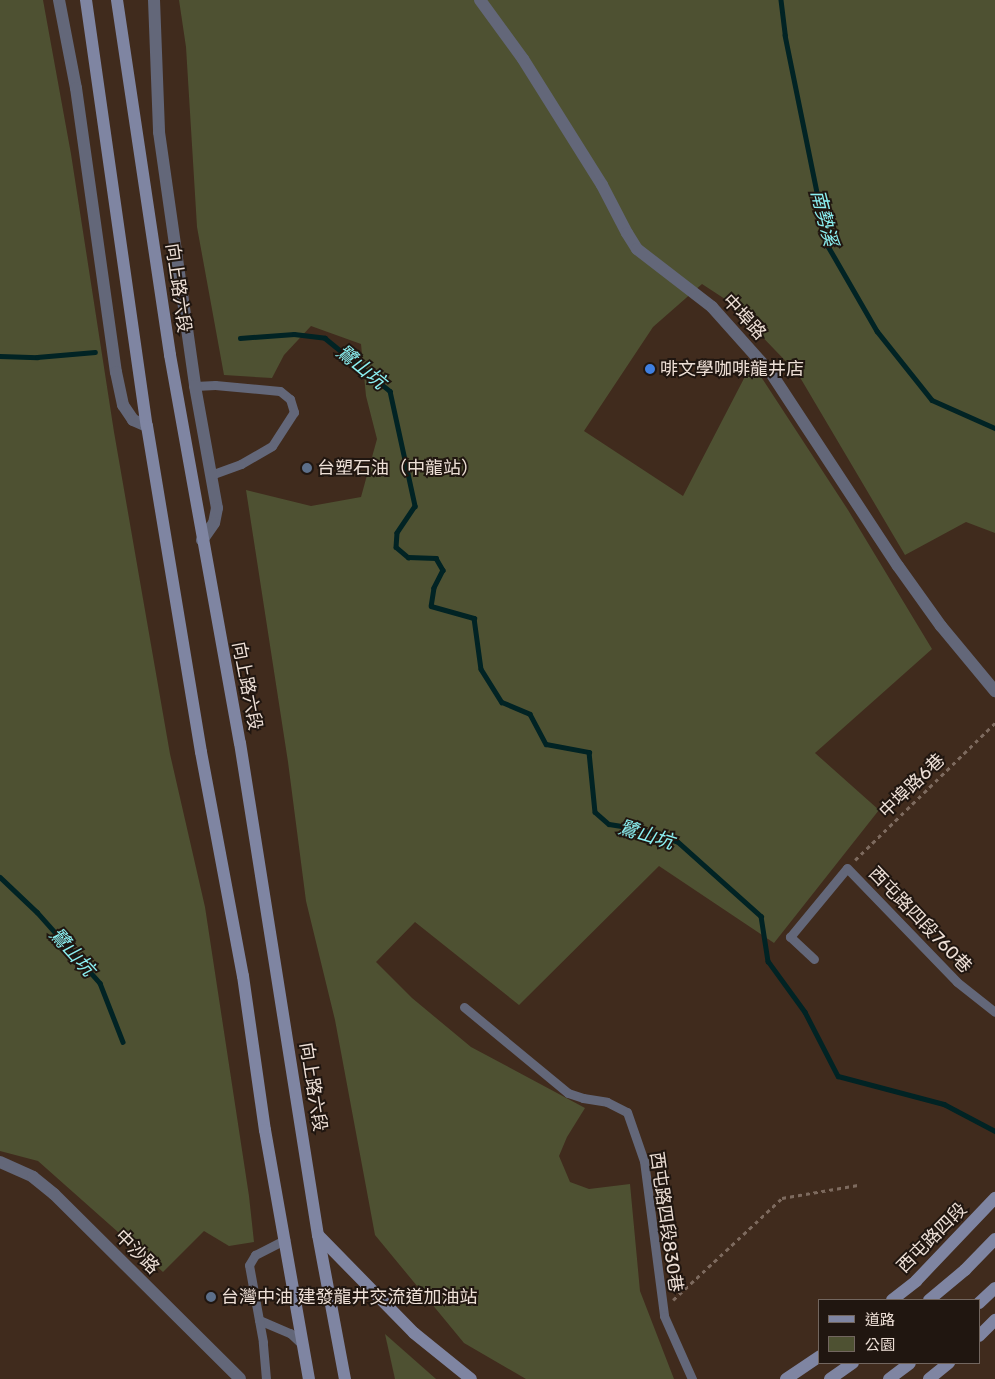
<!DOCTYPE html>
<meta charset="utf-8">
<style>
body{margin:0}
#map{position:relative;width:995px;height:1379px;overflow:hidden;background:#402b1d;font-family:Rubik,"Noto Sans TC",sans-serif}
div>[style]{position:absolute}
.green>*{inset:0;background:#4e5132}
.stream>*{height:4.5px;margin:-2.25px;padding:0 2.25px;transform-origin:2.25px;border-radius:2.25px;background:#012324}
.path>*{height:2.5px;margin-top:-1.25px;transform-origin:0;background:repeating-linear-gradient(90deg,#7d6a5e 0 4px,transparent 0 8px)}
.lane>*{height:9px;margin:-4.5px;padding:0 4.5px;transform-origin:4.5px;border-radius:4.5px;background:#636779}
.street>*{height:12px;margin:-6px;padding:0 6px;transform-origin:6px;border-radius:6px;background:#636779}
.secondary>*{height:12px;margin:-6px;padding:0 6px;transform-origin:6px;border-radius:6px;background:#7f85a2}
.dots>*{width:14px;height:14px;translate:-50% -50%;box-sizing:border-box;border:2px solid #201610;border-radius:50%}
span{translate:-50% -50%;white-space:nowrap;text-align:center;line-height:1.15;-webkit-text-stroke:4px #201610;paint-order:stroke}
.street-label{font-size:18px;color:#eddfd6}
.poi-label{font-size:18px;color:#eddfd6}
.left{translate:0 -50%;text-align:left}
.water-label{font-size:19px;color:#8cf1f3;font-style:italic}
.legend{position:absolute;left:818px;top:1299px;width:162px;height:65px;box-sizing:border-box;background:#201610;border:1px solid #72665f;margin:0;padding:6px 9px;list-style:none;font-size:15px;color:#eddfd6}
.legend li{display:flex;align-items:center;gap:10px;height:25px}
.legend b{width:25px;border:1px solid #72665f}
</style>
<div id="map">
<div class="green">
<i style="clip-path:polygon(0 0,43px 0,71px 154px,114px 432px,170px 754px,205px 907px,249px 1196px,254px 1242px,229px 1246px,204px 1231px,163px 1272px,38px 1161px,0 1151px)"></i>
<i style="clip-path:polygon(179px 0,995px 0,995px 533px,966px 522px,905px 555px,798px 374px,728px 301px,702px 284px,653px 327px,584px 431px,683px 496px,752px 363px,848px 510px,932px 649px,815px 753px,879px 810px,774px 943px,659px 866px,519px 1005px,415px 922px,376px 962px,412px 998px,471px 1047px,585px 1108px,567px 1137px,559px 1156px,570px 1182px,589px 1189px,630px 1184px,640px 1291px,674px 1379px,526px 1379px,464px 1343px,375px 1235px,335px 1020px,306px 901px,288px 762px,246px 490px,311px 506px,361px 497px,377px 439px,366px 396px,361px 344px,311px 326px,284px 355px,272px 378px,224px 375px,197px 227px,186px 47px)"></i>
<i style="clip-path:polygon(385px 1334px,436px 1379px,395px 1379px)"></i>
</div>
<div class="stream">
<i style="left:781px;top:0;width:35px;rotate:83deg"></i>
<i style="left:785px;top:35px;width:215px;rotate:78.5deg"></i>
<i style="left:828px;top:246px;width:98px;rotate:60deg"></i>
<i style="left:877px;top:331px;width:88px;rotate:51.4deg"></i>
<i style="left:932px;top:400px;width:69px;rotate:24deg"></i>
<i style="left:240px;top:338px;width:54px;rotate:-4.2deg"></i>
<i style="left:294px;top:334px;width:31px;rotate:7deg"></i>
<i style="left:325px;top:338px;width:84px;rotate:39.2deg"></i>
<i style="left:390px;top:391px;width:118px;rotate:77.7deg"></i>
<i style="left:415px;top:506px;width:32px;rotate:124deg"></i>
<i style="left:397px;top:533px;width:14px;rotate:94deg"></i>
<i style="left:396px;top:547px;width:16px;rotate:40deg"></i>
<i style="left:408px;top:557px;width:28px;rotate:2deg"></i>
<i style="left:436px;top:558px;width:14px;rotate:60deg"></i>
<i style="left:443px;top:570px;width:20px;rotate:117deg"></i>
<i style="left:434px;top:588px;width:18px;rotate:99deg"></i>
<i style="left:431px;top:606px;width:45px;rotate:15.6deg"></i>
<i style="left:474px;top:618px;width:51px;rotate:82.2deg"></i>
<i style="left:481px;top:669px;width:39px;rotate:58deg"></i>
<i style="left:502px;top:702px;width:30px;rotate:23deg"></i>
<i style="left:530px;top:714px;width:34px;rotate:62deg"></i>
<i style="left:546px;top:744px;width:44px;rotate:10.5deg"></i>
<i style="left:589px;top:752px;width:60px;rotate:84.3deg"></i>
<i style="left:595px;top:812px;width:18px;rotate:41deg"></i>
<i style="left:609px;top:824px;width:30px;rotate:9deg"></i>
<i style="left:639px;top:829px;width:40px;rotate:18deg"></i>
<i style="left:677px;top:841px;width:113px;rotate:41.8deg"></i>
<i style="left:761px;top:916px;width:46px;rotate:81.2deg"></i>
<i style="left:768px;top:961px;width:63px;rotate:54deg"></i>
<i style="left:805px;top:1012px;width:72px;rotate:62.7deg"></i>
<i style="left:838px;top:1076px;width:110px;rotate:14.8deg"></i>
<i style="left:944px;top:1104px;width:58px;rotate:27.9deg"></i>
<i style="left:0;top:356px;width:37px;rotate:2deg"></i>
<i style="left:37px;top:357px;width:58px;rotate:-4.9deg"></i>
<i style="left:0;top:877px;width:51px;rotate:43.4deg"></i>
<i style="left:37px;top:912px;width:95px;rotate:48.4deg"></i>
<i style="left:100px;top:983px;width:63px;rotate:68.7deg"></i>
</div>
<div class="path">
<i style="left:855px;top:860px;width:196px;rotate:-44.4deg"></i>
<i style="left:673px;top:1300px;width:149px;rotate:-43.1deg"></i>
<i style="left:782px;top:1198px;width:77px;rotate:-9.7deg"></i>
</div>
<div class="lane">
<i style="left:195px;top:386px;width:20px;rotate:-3deg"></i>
<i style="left:215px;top:385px;width:65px;rotate:5.3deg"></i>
<i style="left:280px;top:391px;width:13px;rotate:39deg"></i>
<i style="left:290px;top:399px;width:14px;rotate:73deg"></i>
<i style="left:294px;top:412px;width:40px;rotate:122.9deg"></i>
<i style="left:272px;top:446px;width:36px;rotate:150deg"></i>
<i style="left:241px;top:464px;width:33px;rotate:160deg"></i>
<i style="left:814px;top:959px;width:33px;rotate:-137deg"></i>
<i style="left:790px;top:937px;width:89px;rotate:-50.4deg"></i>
<i style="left:847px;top:868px;width:158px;rotate:46deg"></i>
<i style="left:957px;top:982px;width:48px;rotate:38.3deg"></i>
<i style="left:464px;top:1007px;width:135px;rotate:39.6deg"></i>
<i style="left:568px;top:1093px;width:16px;rotate:18deg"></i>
<i style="left:583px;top:1098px;width:24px;rotate:9deg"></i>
<i style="left:607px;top:1102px;width:22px;rotate:27deg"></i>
<i style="left:627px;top:1112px;width:52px;rotate:70.9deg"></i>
<i style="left:644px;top:1161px;width:156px;rotate:82.6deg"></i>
<i style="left:664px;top:1316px;width:69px;rotate:66deg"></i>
<i style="left:259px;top:1320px;width:34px;rotate:23deg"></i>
<i style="left:290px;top:1333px;width:16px;rotate:43deg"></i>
<i style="left:266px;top:1379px;width:37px;rotate:-95deg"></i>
<i style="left:263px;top:1342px;width:78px;rotate:-100.3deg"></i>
<i style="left:249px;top:1265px;width:12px;rotate:-59deg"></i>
<i style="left:255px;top:1255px;width:34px;rotate:-27deg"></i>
</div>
<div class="street">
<i style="left:59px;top:0;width:90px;rotate:79.1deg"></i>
<i style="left:76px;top:88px;width:287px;rotate:82deg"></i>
<i style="left:116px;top:372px;width:34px;rotate:78deg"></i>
<i style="left:123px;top:405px;width:18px;rotate:56deg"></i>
<i style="left:133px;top:420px;width:15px;rotate:23deg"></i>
<i style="left:154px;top:0;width:132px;rotate:87.8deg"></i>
<i style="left:159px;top:132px;width:257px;rotate:81.9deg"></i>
<i style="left:195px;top:386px;width:124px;rotate:79.8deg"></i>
<i style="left:217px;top:508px;width:15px;rotate:101deg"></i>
<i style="left:214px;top:523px;width:21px;rotate:125deg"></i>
<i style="left:480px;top:0;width:73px;rotate:53.9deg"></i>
<i style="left:523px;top:59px;width:149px;rotate:57.9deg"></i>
<i style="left:602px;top:185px;width:54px;rotate:62.5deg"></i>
<i style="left:627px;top:233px;width:19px;rotate:58deg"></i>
<i style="left:637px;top:249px;width:95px;rotate:37.7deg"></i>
<i style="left:712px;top:307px;width:89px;rotate:48.2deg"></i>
<i style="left:771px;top:373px;width:231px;rotate:56.7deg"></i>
<i style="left:898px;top:566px;width:74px;rotate:54.4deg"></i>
<i style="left:941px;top:626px;width:85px;rotate:50.3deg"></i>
<i style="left:0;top:1162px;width:36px;rotate:24deg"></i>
<i style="left:33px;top:1177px;width:27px;rotate:39deg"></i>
<i style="left:54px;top:1194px;width:262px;rotate:44.8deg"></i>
</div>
<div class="secondary">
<i style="left:86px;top:0;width:430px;rotate:81.9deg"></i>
<i style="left:147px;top:426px;width:330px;rotate:80.6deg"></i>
<i style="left:201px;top:752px;width:228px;rotate:79.4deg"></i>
<i style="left:243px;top:976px;width:156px;rotate:81.9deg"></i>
<i style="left:265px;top:1130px;width:253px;rotate:80deg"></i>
<i style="left:117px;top:0;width:359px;rotate:81.5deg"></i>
<i style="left:170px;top:355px;width:394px;rotate:79.8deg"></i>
<i style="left:240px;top:743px;width:498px;rotate:81deg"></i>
<i style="left:318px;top:1235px;width:147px;rotate:79.4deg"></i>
<i style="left:318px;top:1235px;width:137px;rotate:45.6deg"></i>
<i style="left:414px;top:1333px;width:73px;rotate:38.9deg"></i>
<i style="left:892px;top:1300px;width:31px;rotate:-38deg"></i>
<i style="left:916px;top:1281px;width:115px;rotate:-46.4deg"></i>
<i style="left:929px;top:1300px;width:47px;rotate:-39.8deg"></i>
<i style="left:965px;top:1270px;width:43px;rotate:-45.9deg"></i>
<i style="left:979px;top:1303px;width:22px;rotate:-43deg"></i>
<i style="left:979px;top:1336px;width:23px;rotate:-45deg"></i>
<i style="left:786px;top:1379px;width:40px;rotate:-34deg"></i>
<i style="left:830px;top:1379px;width:28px;rotate:-35deg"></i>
<i style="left:889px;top:1379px;width:26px;rotate:-37deg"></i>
<i style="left:929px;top:1379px;width:26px;rotate:-39deg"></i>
</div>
<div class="dots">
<i style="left:650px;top:369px;background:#3f7fe0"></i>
<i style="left:307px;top:468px;background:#5c6f8a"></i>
<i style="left:211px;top:1297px;background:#5c6f8a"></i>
</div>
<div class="street-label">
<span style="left:178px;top:288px;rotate:82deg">向上路六段</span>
<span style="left:744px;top:317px;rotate:47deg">中埠路</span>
<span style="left:247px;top:686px;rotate:79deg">向上路六段</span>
<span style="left:912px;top:786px;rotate:-44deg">中埠路6巷</span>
<span style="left:920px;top:920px;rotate:46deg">西屯路四段760巷</span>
<span style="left:313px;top:1087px;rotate:81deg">向上路六段</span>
<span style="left:666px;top:1222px;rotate:82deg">西屯路四段830巷</span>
<span style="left:932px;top:1238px;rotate:-45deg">西屯路四段</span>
<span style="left:137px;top:1252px;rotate:45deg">中沙路</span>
</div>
<div class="poi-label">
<span class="left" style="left:660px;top:369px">啡文學咖啡龍井店</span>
<span class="left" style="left:317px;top:468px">台塑石油（中龍站）</span>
<span class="left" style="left:221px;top:1297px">台灣中油 建發龍井交流道加油站</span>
</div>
<div class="water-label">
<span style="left:824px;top:218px;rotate:76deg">南勢溪</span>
<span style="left:361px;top:367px;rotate:39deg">鷺山坑</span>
<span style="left:646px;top:835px;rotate:17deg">鷺山坑</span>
<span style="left:72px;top:952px;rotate:48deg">鷺山坑</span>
</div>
<ul class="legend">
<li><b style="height:6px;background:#7f85a2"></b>道路</li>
<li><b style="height:14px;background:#4e5132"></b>公園</li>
</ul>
</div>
